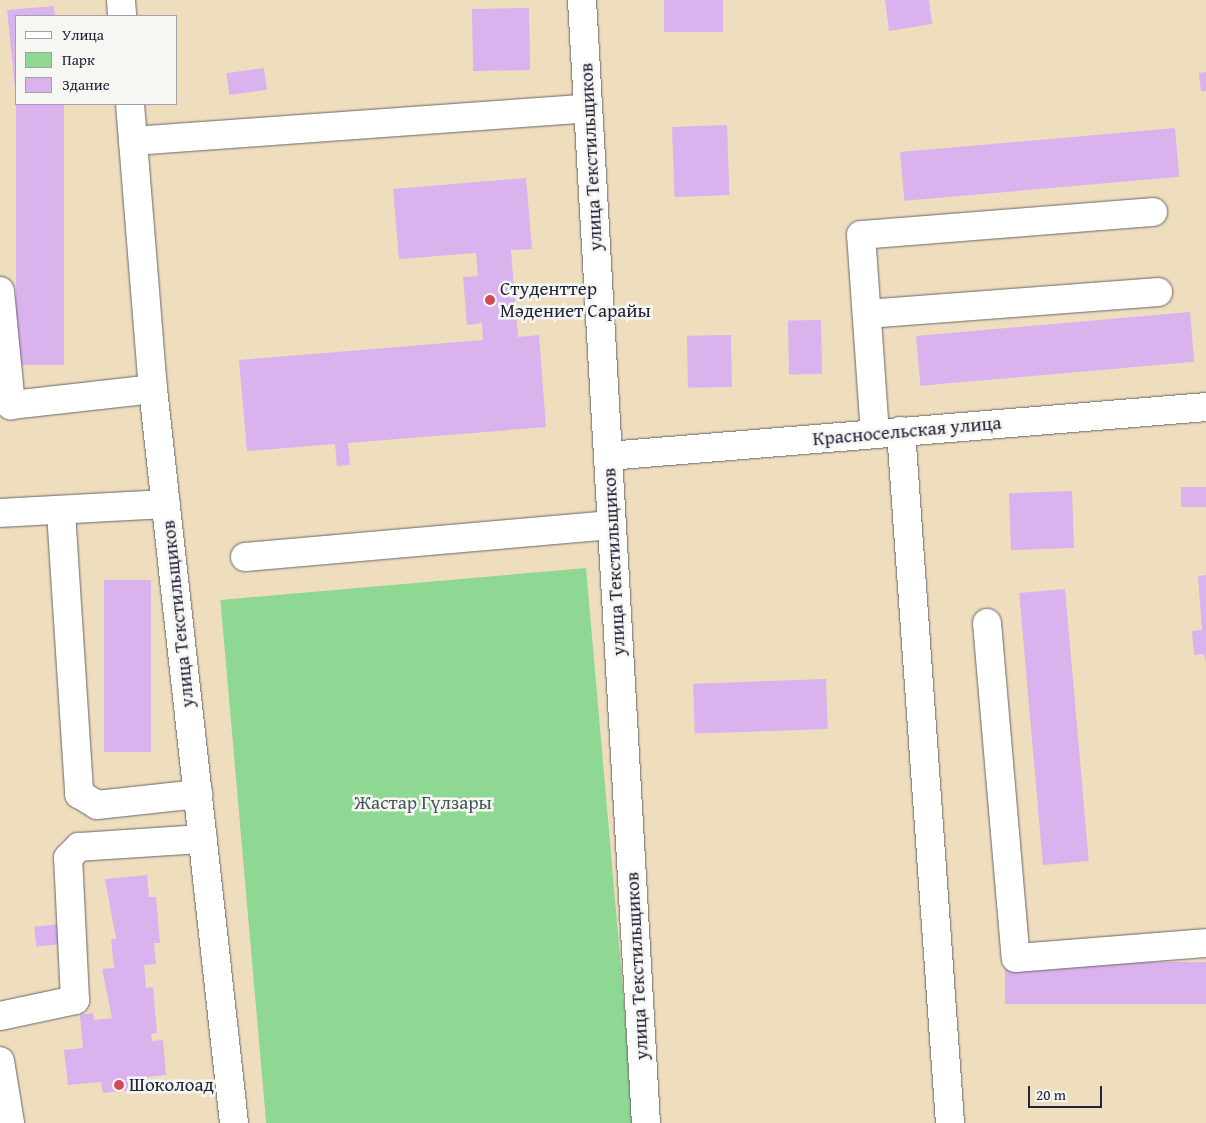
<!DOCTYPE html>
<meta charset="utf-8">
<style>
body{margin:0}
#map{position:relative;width:1206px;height:1123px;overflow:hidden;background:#efdebe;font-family:"Gentium Book Plus",serif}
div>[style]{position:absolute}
.green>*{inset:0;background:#8ed893;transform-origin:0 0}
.building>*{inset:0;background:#d9b2ee;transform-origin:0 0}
.roads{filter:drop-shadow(0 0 1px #6a6469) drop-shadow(0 0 1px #6a6469)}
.minor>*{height:28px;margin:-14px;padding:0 14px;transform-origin:14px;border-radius:14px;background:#fff}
.dots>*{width:14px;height:14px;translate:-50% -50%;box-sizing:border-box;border:2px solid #f6f6f2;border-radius:50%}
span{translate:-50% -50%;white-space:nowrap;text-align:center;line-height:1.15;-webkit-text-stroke:5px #f6f6f2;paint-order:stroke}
.street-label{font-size:19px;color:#22223b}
.poi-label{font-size:19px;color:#22223b}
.left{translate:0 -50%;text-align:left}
.park-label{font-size:19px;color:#425955}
.legend{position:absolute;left:15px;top:15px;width:162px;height:90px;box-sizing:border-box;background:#f6f6f2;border:1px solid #a1a1a9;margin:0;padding:6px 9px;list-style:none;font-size:15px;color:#22223b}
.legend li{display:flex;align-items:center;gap:10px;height:25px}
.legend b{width:25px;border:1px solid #a1a1a9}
.scale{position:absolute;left:1028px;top:1086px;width:74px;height:22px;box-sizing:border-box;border:2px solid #22223b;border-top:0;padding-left:6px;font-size:15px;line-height:18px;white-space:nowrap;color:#22223b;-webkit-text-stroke:4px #f6f6f2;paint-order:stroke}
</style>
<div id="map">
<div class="green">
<i style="left:586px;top:568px;width:557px;height:367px;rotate:85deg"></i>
</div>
<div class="building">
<i style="left:664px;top:0;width:59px;height:32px"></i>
<i style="clip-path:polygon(885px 0,929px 0,932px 24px,889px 31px)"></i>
<i style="clip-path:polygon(54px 6px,55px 16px,16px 16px,15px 88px,7px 10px)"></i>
<i style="left:529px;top:8px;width:62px;height:57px;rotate:89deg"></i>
<i style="left:264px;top:68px;width:22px;height:38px;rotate:82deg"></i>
<i style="clip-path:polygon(1206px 72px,1206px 91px,1201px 91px,1199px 73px)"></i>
<i style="left:16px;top:104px;width:48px;height:261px"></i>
<i style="left:727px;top:125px;width:70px;height:55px;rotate:88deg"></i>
<i style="left:1175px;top:128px;width:49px;height:276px;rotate:85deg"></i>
<i style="clip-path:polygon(526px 178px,532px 249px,511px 250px,518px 337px,539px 335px,546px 427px,348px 443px,350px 465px,337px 466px,335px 444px,247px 451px,239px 360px,483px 340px,482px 323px,467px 325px,463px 277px,478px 276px,476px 253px,399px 259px,393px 189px)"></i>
<i style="left:1190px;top:312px;width:50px;height:275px;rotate:85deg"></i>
<i style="left:821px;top:320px;width:54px;height:33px;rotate:89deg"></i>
<i style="left:731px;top:335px;width:52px;height:44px;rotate:89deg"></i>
<i style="left:1206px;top:487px;width:20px;height:25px;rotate:90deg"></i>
<i style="left:1072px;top:491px;width:57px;height:63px;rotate:88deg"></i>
<i style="clip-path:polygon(1206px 575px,1206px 660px,1205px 660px,1204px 654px,1194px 655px,1192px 631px,1202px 630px,1198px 576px)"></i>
<i style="left:104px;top:580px;width:47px;height:172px"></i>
<i style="left:1065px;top:589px;width:273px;height:46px;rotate:85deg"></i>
<i style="left:826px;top:679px;width:50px;height:133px;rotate:88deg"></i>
<i style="clip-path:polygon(147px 875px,149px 897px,156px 897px,160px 943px,154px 943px,156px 964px,144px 965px,146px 988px,153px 987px,157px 1033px,151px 1034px,152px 1041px,163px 1040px,166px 1075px,128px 1079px,130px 1090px,103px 1093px,101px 1082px,68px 1085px,64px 1050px,83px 1048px,80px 1015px,93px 1013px,94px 1020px,112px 1018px,102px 969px,114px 968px,111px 939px,116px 939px,105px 879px)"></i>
<i style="left:60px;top:924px;width:20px;height:26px;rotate:84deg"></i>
<i style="left:1206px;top:962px;width:42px;height:201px;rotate:90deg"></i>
</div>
<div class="roads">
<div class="minor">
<i style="left:121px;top:0;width:16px;rotate:86deg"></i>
<i style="left:582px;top:0;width:1125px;rotate:86.74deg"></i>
<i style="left:130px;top:104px;width:286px;rotate:85.4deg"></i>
<i style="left:153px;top:389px;width:738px;rotate:83.7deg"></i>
<i style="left:133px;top:141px;width:456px;rotate:-4.1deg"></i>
<i style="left:0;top:291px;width:115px;rotate:84.5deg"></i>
<i style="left:11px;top:405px;width:143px;rotate:-6.4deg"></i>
<i style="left:867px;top:314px;width:292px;rotate:-4.3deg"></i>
<i style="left:901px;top:431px;width:694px;rotate:85.95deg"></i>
<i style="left:875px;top:434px;width:199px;rotate:-94deg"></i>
<i style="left:861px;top:235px;width:293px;rotate:-4.5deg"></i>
<i style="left:608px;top:456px;width:600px;rotate:-4.68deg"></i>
<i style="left:61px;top:512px;width:283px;rotate:86.3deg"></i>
<i style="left:79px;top:794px;width:21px;rotate:31deg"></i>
<i style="left:97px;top:805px;width:102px;rotate:-6.2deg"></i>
<i style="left:0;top:513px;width:166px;rotate:-3.1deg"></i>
<i style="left:245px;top:557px;width:368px;rotate:-5deg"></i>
<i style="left:987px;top:623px;width:336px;rotate:85.1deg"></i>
<i style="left:1016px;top:958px;width:191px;rotate:-4.5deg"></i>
<i style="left:0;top:1016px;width:77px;rotate:-12deg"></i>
<i style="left:75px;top:1000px;width:142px;rotate:-92.8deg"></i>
<i style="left:68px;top:858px;width:16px;rotate:-45deg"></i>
<i style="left:79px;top:847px;width:124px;rotate:-3.7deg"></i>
<i style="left:0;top:1061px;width:63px;rotate:80.8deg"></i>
</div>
</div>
<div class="dots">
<i style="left:490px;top:300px;background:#d1495b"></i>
<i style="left:119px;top:1085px;background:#d1495b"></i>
</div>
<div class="street-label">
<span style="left:591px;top:157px;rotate:-93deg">улица Текстильщиков</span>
<span style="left:907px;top:431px;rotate:-5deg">Красносельская улица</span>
<span style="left:614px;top:562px;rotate:-93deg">улица Текстильщиков</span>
<span style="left:178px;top:614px;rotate:-96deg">улица Текстильщиков</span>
<span style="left:637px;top:966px;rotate:-93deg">улица Текстильщиков</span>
</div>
<div class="poi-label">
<span class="left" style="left:500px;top:300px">Студенттер<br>Мәдениет Сарайы</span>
<span class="left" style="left:129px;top:1085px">Шоколоад</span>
</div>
<div class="park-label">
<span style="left:423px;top:803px">Жастар Гүлзары</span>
</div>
<ul class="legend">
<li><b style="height:6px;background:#fff"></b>Улица</li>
<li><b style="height:14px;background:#8ed893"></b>Парк</li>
<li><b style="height:14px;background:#d9b2ee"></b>Здание</li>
</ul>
<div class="scale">20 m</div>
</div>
